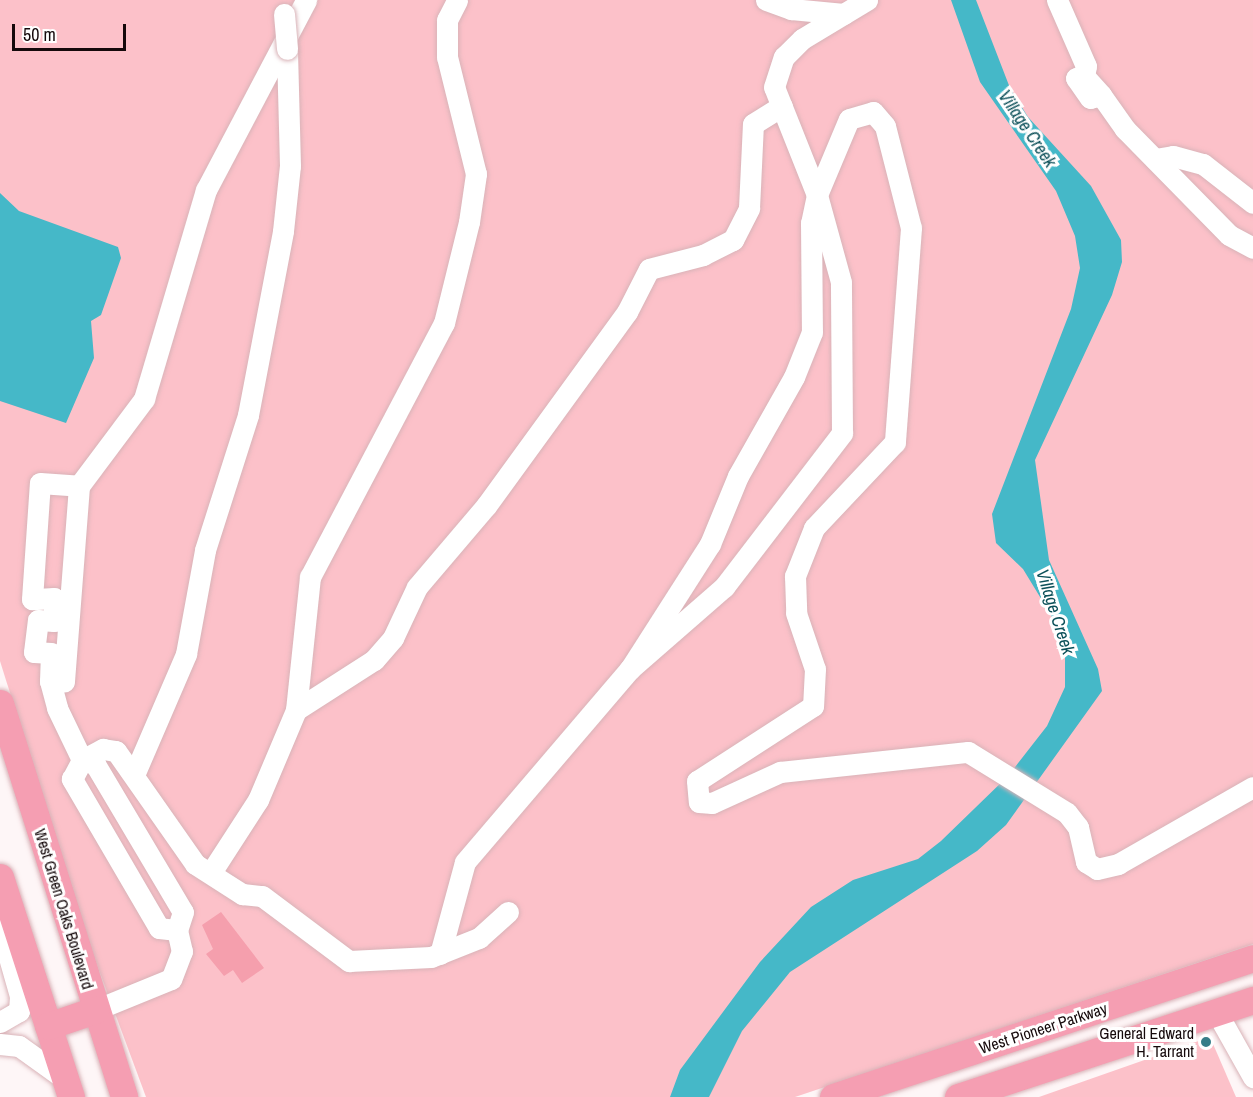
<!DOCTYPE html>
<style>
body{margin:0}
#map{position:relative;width:1253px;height:1097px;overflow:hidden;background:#fef6f7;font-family:"Archivo Narrow",sans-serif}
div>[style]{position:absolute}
.green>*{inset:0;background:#fcc1c9}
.water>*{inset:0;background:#45b8c8}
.building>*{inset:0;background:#f59fad}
.roads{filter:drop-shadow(0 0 2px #d9b3b8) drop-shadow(0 0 2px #d9b3b8)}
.minor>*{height:21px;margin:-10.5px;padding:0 10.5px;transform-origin:10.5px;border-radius:10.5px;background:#fff}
.major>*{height:27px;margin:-13.5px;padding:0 13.5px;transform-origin:13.5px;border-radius:13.5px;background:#f59eb2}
.bridges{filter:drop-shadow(0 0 2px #d9b3b8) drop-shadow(0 0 2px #d9b3b8)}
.minor-bridge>*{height:21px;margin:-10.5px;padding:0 10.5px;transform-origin:10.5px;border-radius:10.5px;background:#fff}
.dots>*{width:16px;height:16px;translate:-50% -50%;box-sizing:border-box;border:3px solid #fff;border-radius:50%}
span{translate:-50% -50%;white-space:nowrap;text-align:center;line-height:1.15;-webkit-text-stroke:6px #fff;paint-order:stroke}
.street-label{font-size:16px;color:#15090b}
.poi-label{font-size:16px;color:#15090b}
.right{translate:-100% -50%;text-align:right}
.water-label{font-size:18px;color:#0c5059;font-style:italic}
.scale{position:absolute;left:12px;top:24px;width:114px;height:27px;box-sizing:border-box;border:3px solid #15090b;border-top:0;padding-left:8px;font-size:18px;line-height:21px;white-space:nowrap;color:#15090b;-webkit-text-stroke:4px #fff;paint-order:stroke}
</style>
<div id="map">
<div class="green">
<i style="clip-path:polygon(0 0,1253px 0,1253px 944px,795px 1097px,146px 1097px,86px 935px,0 661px)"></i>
<i style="clip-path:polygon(1210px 1037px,1236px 1097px,1039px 1097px)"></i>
</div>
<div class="water">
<i style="clip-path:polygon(951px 0,976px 0,1010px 88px,1028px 117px,1091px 186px,1121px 240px,1122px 262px,1112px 295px,1035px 460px,1049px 560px,1098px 669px,1102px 691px,1006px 825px,977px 851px,790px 972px,742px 1031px,709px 1097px,670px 1097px,680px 1070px,760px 962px,811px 907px,853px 880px,918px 859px,941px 841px,1008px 776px,1047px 726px,1065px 687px,1065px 656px,1051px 615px,1023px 569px,996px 543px,992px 514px,1071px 309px,1080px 268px,1075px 236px,1056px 191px,980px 82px)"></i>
<i style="clip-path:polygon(0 193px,19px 211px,118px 247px,121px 258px,101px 315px,91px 321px,94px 358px,66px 423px,0 401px)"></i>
</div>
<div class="building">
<i style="clip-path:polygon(221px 912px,264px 968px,242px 983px,233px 970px,224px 976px,206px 954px,213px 949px,202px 925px)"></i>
</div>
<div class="roads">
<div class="minor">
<i style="left:766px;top:0;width:27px;rotate:20deg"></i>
<i style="left:791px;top:9px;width:53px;rotate:5.4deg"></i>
<i style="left:1057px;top:0;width:72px;rotate:66.3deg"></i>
<i style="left:1086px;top:66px;width:10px;rotate:101deg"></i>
<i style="left:1101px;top:95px;width:11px;rotate:165deg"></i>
<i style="left:1090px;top:98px;width:24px;rotate:-125deg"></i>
<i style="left:1076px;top:78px;width:8px;rotate:-14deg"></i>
<i style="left:1084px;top:76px;width:25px;rotate:48deg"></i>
<i style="left:1101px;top:95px;width:42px;rotate:54.8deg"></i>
<i style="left:1125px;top:129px;width:148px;rotate:45.5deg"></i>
<i style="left:1229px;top:235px;width:27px;rotate:28deg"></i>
<i style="left:1155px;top:159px;width:18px;rotate:-9deg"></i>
<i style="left:1173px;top:156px;width:31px;rotate:15deg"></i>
<i style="left:1203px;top:164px;width:63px;rotate:38deg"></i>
<i style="left:817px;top:195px;width:82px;rotate:-67.2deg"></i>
<i style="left:849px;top:119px;width:25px;rotate:-16deg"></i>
<i style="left:873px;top:112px;width:18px;rotate:49deg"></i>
<i style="left:885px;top:126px;width:105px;rotate:75.7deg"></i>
<i style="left:911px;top:228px;width:215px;rotate:94.3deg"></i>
<i style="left:895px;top:442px;width:118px;rotate:133.3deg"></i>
<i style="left:814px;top:528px;width:52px;rotate:111.6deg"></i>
<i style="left:795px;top:576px;width:37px;rotate:88deg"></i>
<i style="left:796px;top:613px;width:59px;rotate:71.3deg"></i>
<i style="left:815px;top:669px;width:37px;rotate:93deg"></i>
<i style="left:813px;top:706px;width:138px;rotate:147.1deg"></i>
<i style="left:697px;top:781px;width:21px;rotate:85deg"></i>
<i style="left:699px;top:802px;width:13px;rotate:4deg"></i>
<i style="left:712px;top:803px;width:75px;rotate:-24.5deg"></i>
<i style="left:780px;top:772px;width:189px;rotate:-6.1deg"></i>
<i style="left:968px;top:752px;width:116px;rotate:31.6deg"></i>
<i style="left:1067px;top:813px;width:18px;rotate:52deg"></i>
<i style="left:1078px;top:827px;width:36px;rotate:77deg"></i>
<i style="left:1086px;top:862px;width:13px;rotate:32deg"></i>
<i style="left:1097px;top:869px;width:22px;rotate:-13deg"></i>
<i style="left:1118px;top:864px;width:155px;rotate:-29.7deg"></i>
<i style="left:817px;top:195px;width:116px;rotate:-111.7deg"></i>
<i style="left:774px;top:87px;width:32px;rotate:-72deg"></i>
<i style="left:784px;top:57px;width:25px;rotate:-45deg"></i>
<i style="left:802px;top:39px;width:76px;rotate:-31deg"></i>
<i style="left:79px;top:486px;width:109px;rotate:-53.2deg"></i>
<i style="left:144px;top:399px;width:218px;rotate:-73.5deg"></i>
<i style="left:206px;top:190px;width:215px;rotate:-62.2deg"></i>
<i style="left:50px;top:681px;width:28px;rotate:-88deg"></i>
<i style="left:51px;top:653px;width:17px;rotate:-177deg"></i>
<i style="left:34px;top:652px;width:32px;rotate:-83deg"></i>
<i style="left:38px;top:620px;width:16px;rotate:4deg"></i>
<i style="left:54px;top:621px;width:23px;rotate:-90deg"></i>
<i style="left:54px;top:598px;width:22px;rotate:177deg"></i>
<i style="left:32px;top:599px;width:116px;rotate:-86.1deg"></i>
<i style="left:40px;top:483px;width:39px;rotate:4deg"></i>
<i style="left:79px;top:486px;width:196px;rotate:94.4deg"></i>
<i style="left:64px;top:681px;width:14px;rotate:180deg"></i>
<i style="left:50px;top:681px;width:28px;rotate:75deg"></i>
<i style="left:57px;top:708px;width:58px;rotate:64.3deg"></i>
<i style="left:82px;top:760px;width:14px;rotate:17deg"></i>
<i style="left:95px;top:764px;width:172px;rotate:59.3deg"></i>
<i style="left:183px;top:912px;width:19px;rotate:108deg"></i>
<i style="left:177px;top:930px;width:22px;rotate:77deg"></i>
<i style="left:182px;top:951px;width:30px;rotate:111deg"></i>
<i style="left:171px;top:979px;width:82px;rotate:157.8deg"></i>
<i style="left:296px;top:710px;width:134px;rotate:-84deg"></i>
<i style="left:310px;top:577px;width:287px;rotate:-62.2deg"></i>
<i style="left:444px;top:323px;width:104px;rotate:-76.1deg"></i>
<i style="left:469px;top:222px;width:49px;rotate:-81.7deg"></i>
<i style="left:476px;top:174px;width:121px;rotate:-103.9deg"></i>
<i style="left:447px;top:57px;width:37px;rotate:-90deg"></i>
<i style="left:447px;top:20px;width:22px;rotate:-63deg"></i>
<i style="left:134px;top:775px;width:132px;rotate:-66.7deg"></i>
<i style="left:186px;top:654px;width:106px;rotate:-79.6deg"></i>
<i style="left:205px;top:550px;width:142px;rotate:-72.3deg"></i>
<i style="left:248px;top:415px;width:187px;rotate:-79.2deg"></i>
<i style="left:283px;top:231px;width:65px;rotate:-83.9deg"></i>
<i style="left:290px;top:166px;width:117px;rotate:-91.5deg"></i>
<i style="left:212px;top:871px;width:85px;rotate:-57.1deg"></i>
<i style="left:258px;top:800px;width:98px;rotate:-67.1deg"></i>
<i style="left:296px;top:710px;width:93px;rotate:-32.7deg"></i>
<i style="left:374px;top:660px;width:29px;rotate:-49deg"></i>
<i style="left:393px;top:638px;width:56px;rotate:-64.8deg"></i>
<i style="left:417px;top:587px;width:106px;rotate:-49.6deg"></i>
<i style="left:486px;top:506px;width:240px;rotate:-54deg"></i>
<i style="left:627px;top:312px;width:48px;rotate:-62.9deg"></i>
<i style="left:649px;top:269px;width:56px;rotate:-14.5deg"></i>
<i style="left:703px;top:255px;width:34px;rotate:-27deg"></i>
<i style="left:733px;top:240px;width:36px;rotate:-63deg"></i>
<i style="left:749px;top:208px;width:84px;rotate:-87.3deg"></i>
<i style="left:753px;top:124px;width:34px;rotate:-32deg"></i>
<i style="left:177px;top:930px;width:18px;rotate:-174deg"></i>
<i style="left:159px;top:928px;width:173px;rotate:-120.3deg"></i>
<i style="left:72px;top:779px;width:21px;rotate:-62deg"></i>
<i style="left:82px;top:760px;width:24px;rotate:-28deg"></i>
<i style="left:103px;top:749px;width:13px;rotate:9deg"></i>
<i style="left:116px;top:751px;width:138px;rotate:55deg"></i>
<i style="left:195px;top:864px;width:56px;rotate:32.6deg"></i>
<i style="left:242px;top:894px;width:20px;rotate:6deg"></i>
<i style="left:262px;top:896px;width:109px;rotate:36.8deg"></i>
<i style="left:349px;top:961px;width:82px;rotate:-2.8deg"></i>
<i style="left:431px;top:957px;width:52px;rotate:-21.6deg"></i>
<i style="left:479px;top:938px;width:39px;rotate:-42deg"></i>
<i style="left:440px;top:954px;width:95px;rotate:-74.8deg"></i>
<i style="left:465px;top:862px;width:254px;rotate:-49.5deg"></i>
<i style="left:630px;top:669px;width:125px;rotate:-41.1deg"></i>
<i style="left:724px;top:587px;width:194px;rotate:-52.5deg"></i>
<i style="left:842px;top:433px;width:151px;rotate:-90.4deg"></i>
<i style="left:841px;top:282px;width:90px;rotate:-105.4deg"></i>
<i style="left:817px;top:195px;width:29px;rotate:102deg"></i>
<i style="left:811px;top:223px;width:109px;rotate:89.5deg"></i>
<i style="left:812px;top:332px;width:48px;rotate:111.8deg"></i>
<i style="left:794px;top:377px;width:114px;rotate:119.5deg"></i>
<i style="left:738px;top:476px;width:74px;rotate:112.4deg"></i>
<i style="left:710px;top:544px;width:148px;rotate:122.6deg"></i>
<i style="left:1216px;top:1011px;width:76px;rotate:60.7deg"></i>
<i style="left:0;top:1022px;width:22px;rotate:-30deg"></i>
<i style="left:19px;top:1011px;width:15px;rotate:-86deg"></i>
<i style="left:20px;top:996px;width:66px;rotate:-105.9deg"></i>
<i style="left:2px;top:933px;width:33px;rotate:-83deg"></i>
<i style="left:0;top:1044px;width:19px;rotate:6deg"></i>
<i style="left:19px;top:1046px;width:57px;rotate:35.7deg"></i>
</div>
<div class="major">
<i style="left:0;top:703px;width:413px;rotate:72.5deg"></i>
<i style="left:0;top:877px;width:231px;rotate:72.1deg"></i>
<i style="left:48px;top:1026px;width:50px;rotate:-18.8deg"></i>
<i style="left:833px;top:1097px;width:442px;rotate:-18.3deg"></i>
<i style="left:958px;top:1097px;width:311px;rotate:-18.2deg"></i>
</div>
</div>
<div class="bridges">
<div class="minor-bridge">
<i style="left:284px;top:14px;width:35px;rotate:85deg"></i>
</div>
</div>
<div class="dots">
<i style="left:1206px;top:1042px;background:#367d88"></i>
</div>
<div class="street-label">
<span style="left:64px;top:909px;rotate:73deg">West Green Oaks Boulevard</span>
<span style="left:1043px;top:1028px;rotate:-18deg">West Pioneer Parkway</span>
</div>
<div class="poi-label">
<span class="right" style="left:1194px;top:1042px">General Edward<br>H. Tarrant</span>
</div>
<div class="water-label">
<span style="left:1027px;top:129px;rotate:56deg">Village Creek</span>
<span style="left:1055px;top:612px;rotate:72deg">Village Creek</span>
</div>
<div class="scale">50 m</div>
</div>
